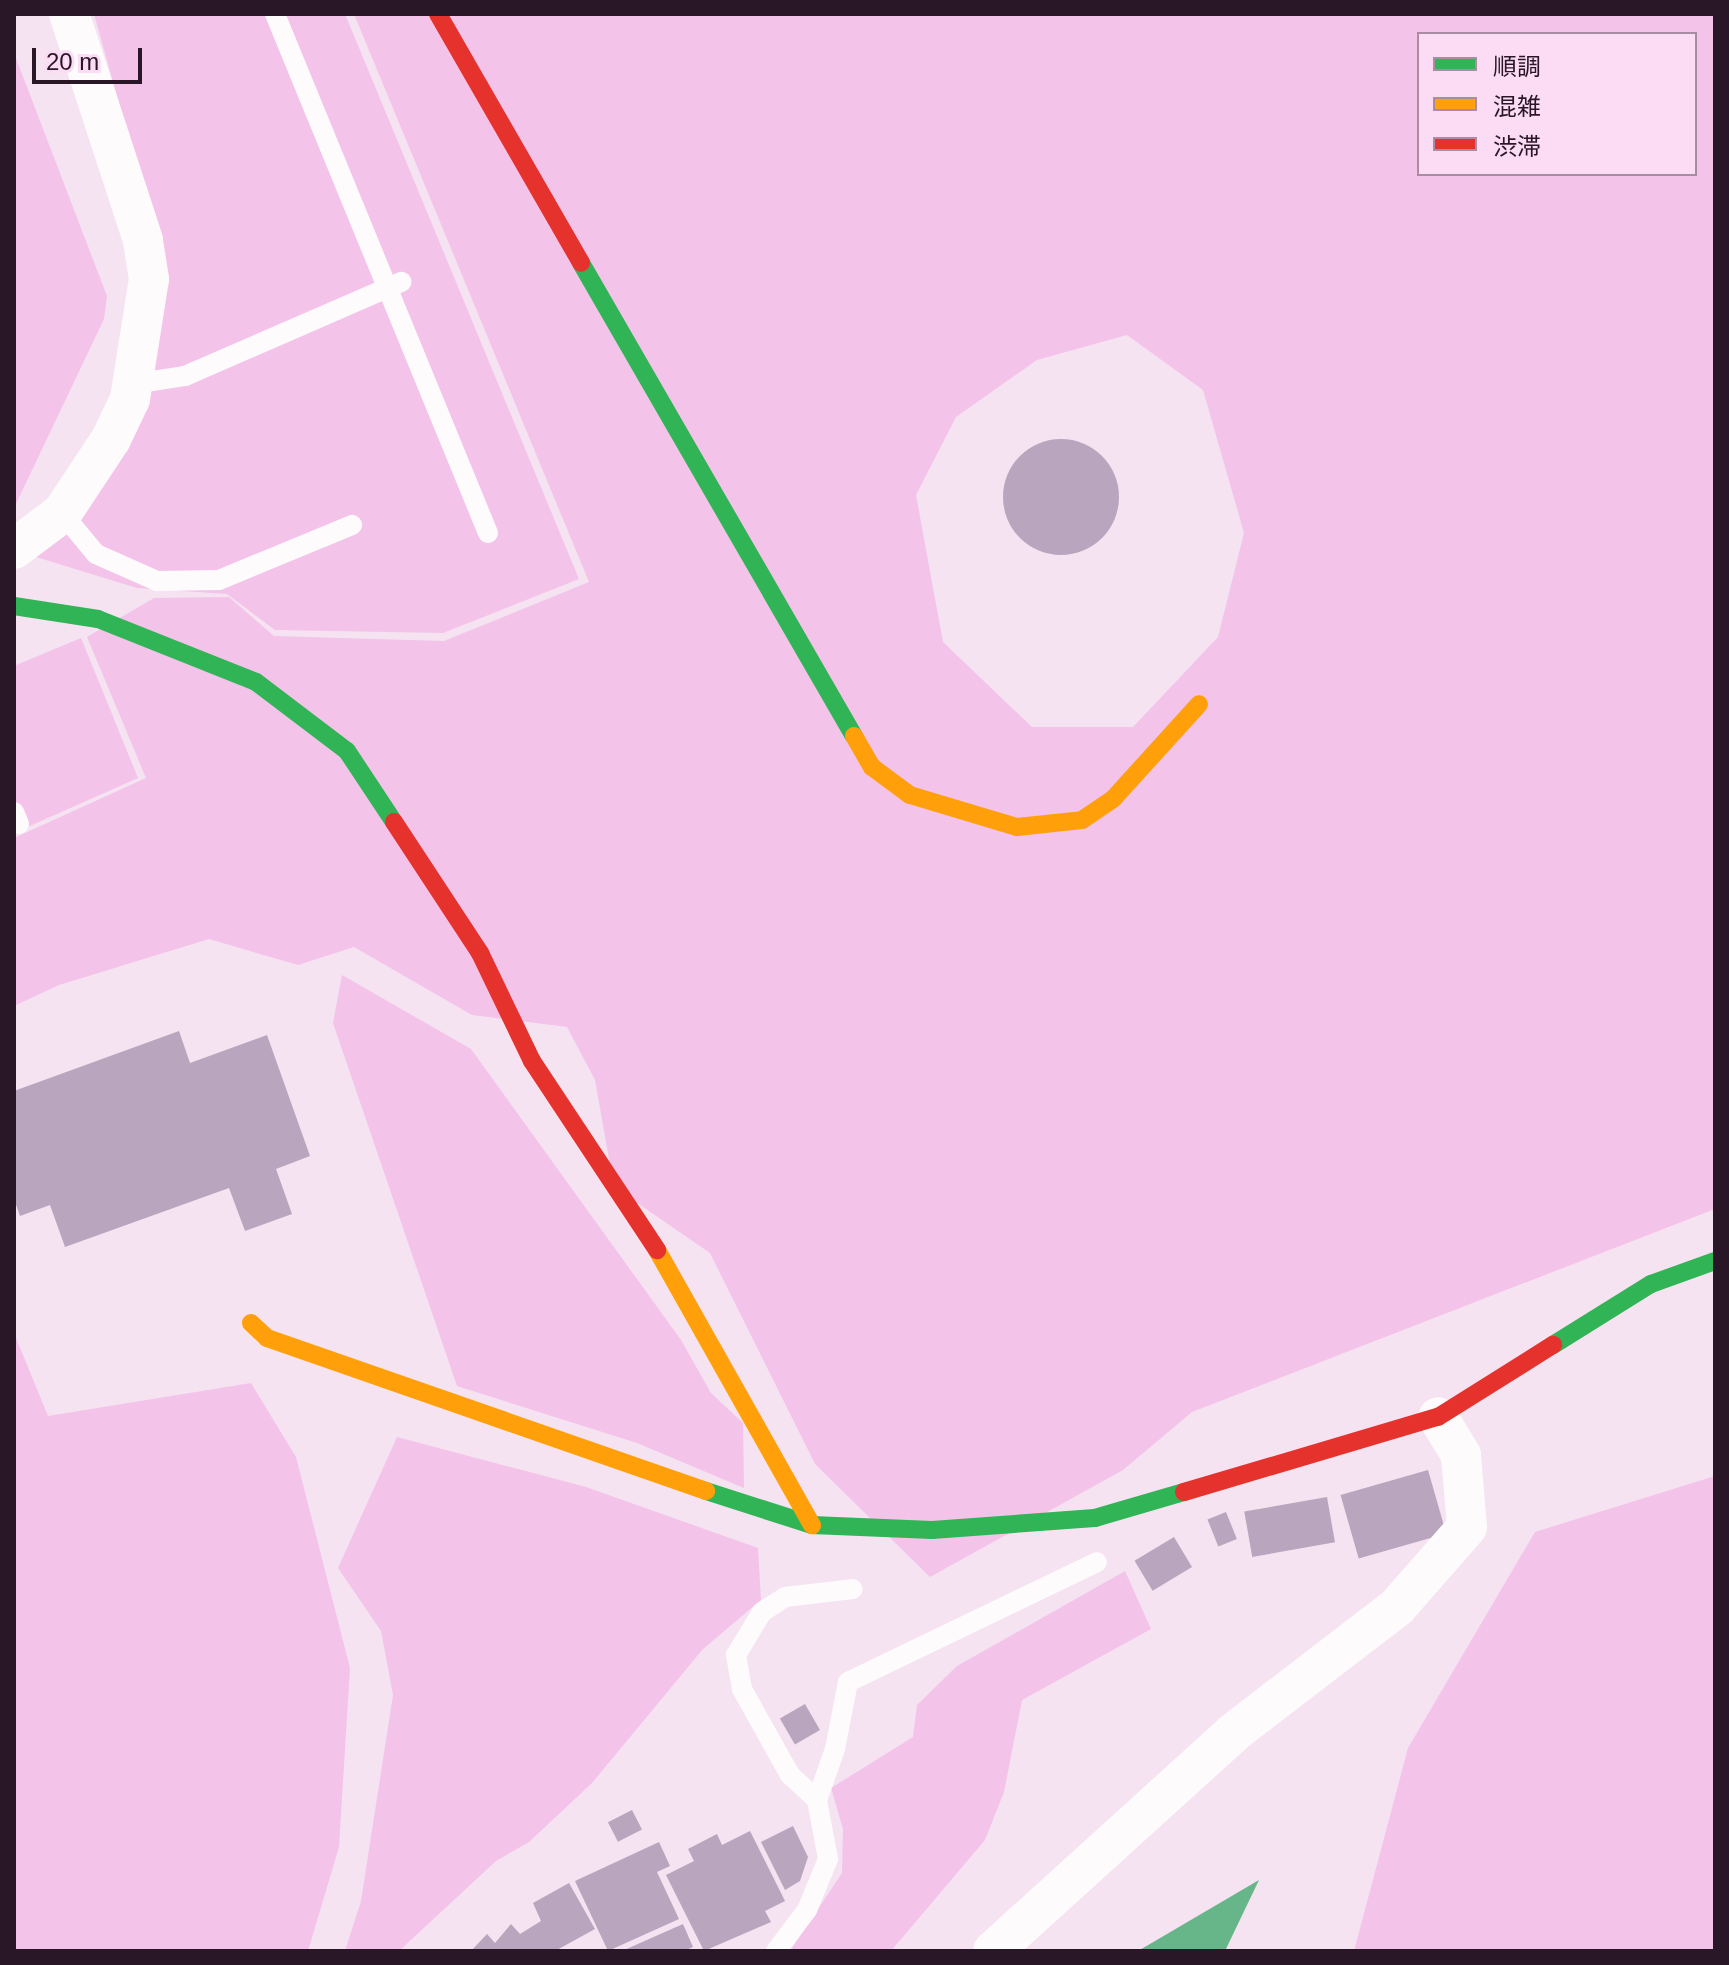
<!DOCTYPE html>
<meta charset="utf-8">
<style>
body{margin:0}
#map{position:relative;width:1729px;height:1965px;overflow:hidden;background:#f5e3f1;font-family:Helvetica,"Noto Sans JP",sans-serif}
div>[style]{position:absolute}
.green>*{inset:0;background:#f4c3ea}
.water>*{inset:0;background:#66b68a}
.building>*{inset:0;background:#b9a5bd;transform-origin:0 0}
.round{border-radius:50%}
.lane>*{height:20px;margin:-10px;padding:0 10px;transform-origin:10px;border-radius:10px;background:#fefbfd}
.street>*{height:40px;margin:-20px;padding:0 20px;transform-origin:20px;border-radius:20px;background:#fefbfd}
.fast>*{height:18px;margin:-9px;padding:0 9px;transform-origin:9px;border-radius:9px;background:#30b455}
.slow>*{height:18px;margin:-9px;padding:0 9px;transform-origin:9px;border-radius:9px;background:#ff9f0a}
.jam>*{height:18px;margin:-9px;padding:0 9px;transform-origin:9px;border-radius:9px;background:#e5322d}
span{translate:-50% -50%;white-space:nowrap;text-align:center;line-height:1.15;-webkit-text-stroke:6px #fcdcf5;paint-order:stroke}
.frame{position:absolute;inset:0;border:16px solid #291626;pointer-events:none}
.legend{position:absolute;left:1417px;top:32px;width:280px;height:144px;box-sizing:border-box;background:#fcdcf5;border:2px solid #a88da2;margin:0;padding:10px 14px;list-style:none;font-size:24px;color:#291626}
.legend li{display:flex;align-items:center;gap:16px;height:40px}
.legend b{width:40px;border:2px solid #a88da2}
.scale{position:absolute;left:32px;top:48px;width:110px;height:36px;box-sizing:border-box;border:4px solid #291626;border-top:0;padding-left:10px;font-size:24px;line-height:28px;white-space:nowrap;color:#291626;-webkit-text-stroke:6px #fcdcf5;paint-order:stroke}
</style>
<div id="map">
<div class="green">
<i style="clip-path:polygon(94px 14px,345px 14px,579px 579px,443px 633px,275px 630px,227px 594px,137px 588px,36px 557px,136px 419px,127px 132px)"></i>
<i style="clip-path:polygon(evenodd,354px 14px,1715px 14px,1715px 1209px,1192px 1412px,1123px 1470px,930px 1577px,815px 1464px,710px 1253px,614px 1187px,595px 1080px,567px 1027px,472px 1015px,354px 947px,298px 965px,209px 939px,59px 985px,14px 1006px,14px 838px,146px 778px,87px 637px,154px 598px,229px 597px,274px 636px,444px 641px,589px 582px,354px 14px,1419px 34px,1695px 34px,1695px 174px,1419px 174px,1419px 34px,354px 14px,1127px 335px,1203px 390px,1244px 533px,1218px 637px,1133px 727px,1032px 727px,943px 642px,916px 495px,956px 417px,1037px 360px,1127px 335px)"></i>
<i style="clip-path:polygon(14px 53px,107px 296px,104px 319px,14px 508px)"></i>
<i style="clip-path:polygon(81px 638px,138px 778px,14px 833px,14px 666px)"></i>
<i style="clip-path:polygon(342px 975px,471px 1049px,681px 1340px,711px 1393px,743px 1423px,744px 1488px,637px 1443px,457px 1386px,333px 1023px)"></i>
<i style="clip-path:polygon(14px 1333px,48px 1416px,251px 1383px,296px 1457px,350px 1668px,339px 1847px,308px 1951px,14px 1951px)"></i>
<i style="clip-path:polygon(397px 1437px,586px 1487px,758px 1548px,761px 1600px,703px 1649px,592px 1783px,529px 1842px,496px 1861px,399px 1951px,345px 1951px,361px 1901px,393px 1695px,381px 1631px,338px 1568px)"></i>
<i style="clip-path:polygon(1715px 1476px,1715px 1951px,1354px 1951px,1408px 1748px,1535px 1532px)"></i>
<i style="clip-path:polygon(1125px 1571px,1151px 1629px,1022px 1700px,1004px 1792px,985px 1840px,891px 1951px,790px 1951px,842px 1873px,843px 1829px,831px 1788px,913px 1737px,917px 1705px,957px 1666px)"></i>
</div>
<div class="water">
<i style="clip-path:polygon(1259px 1880px,1225px 1951px,1138px 1951px)"></i>
</div>
<div class="building">
<i class="round" style="left:1003px;top:439px;width:116px;height:116px"></i>
<i style="clip-path:polygon(179px 1031px,190px 1063px,267px 1035px,310px 1156px,276px 1169px,292px 1214px,245px 1231px,229px 1188px,65px 1247px,50px 1205px,20px 1216px,14px 1199px,14px 1091px)"></i>
<i style="left:1428px;top:1470px;width:66px;height:91px;rotate:74deg"></i>
<i style="left:1327px;top:1497px;width:46px;height:84px;rotate:80deg"></i>
<i style="left:1226px;top:1512px;width:29px;height:20px;rotate:68deg"></i>
<i style="left:1174px;top:1537px;width:35px;height:46px;rotate:59deg"></i>
<i style="left:805px;top:1704px;width:30px;height:29px;rotate:60deg"></i>
<i style="left:632px;top:1810px;width:22px;height:27px;rotate:63deg"></i>
<i style="clip-path:polygon(793px 1826px,808px 1857px,800px 1881px,785px 1890px,761px 1842px)"></i>
<i style="clip-path:polygon(750px 1831px,785px 1901px,765px 1911px,771px 1922px,704px 1951px,666px 1875px,694px 1861px,688px 1849px,717px 1834px,722px 1845px)"></i>
<i style="clip-path:polygon(659px 1842px,670px 1866px,657px 1872px,679px 1919px,608px 1951px,575px 1881px)"></i>
<i style="clip-path:polygon(569px 1883px,595px 1929px,555px 1951px,471px 1951px,487px 1934px,495px 1943px,511px 1924px,520px 1934px,541px 1921px,533px 1903px)"></i>
<i style="clip-path:polygon(683px 1924px,693px 1947px,684px 1951px,622px 1951px)"></i>
</div>
<div class="lane">
<i style="left:275px;top:14px;width:561px;rotate:67.69deg"></i>
<i style="left:133px;top:384px;width:53px;rotate:-8.7deg"></i>
<i style="left:185px;top:376px;width:236px;rotate:-23.5deg"></i>
<i style="left:62px;top:513px;width:53px;rotate:50.3deg"></i>
<i style="left:96px;top:554px;width:67px;rotate:23.9deg"></i>
<i style="left:157px;top:581px;width:62px;rotate:-0.9deg"></i>
<i style="left:219px;top:580px;width:144px;rotate:-22.5deg"></i>
<i style="left:14px;top:812px;width:13px;rotate:67deg"></i>
<i style="left:817px;top:1800px;width:37px;rotate:-137deg"></i>
<i style="left:790px;top:1775px;width:98px;rotate:-119.2deg"></i>
<i style="left:742px;top:1689px;width:35px;rotate:-100deg"></i>
<i style="left:736px;top:1655px;width:50px;rotate:-58.8deg"></i>
<i style="left:762px;top:1612px;width:27px;rotate:-33deg"></i>
<i style="left:785px;top:1597px;width:68px;rotate:-6.7deg"></i>
<i style="left:776px;top:1951px;width:51px;rotate:-52.9deg"></i>
<i style="left:807px;top:1910px;width:55px;rotate:-67.6deg"></i>
<i style="left:828px;top:1859px;width:60px;rotate:-100.6deg"></i>
<i style="left:817px;top:1800px;width:54px;rotate:-70.6deg"></i>
<i style="left:835px;top:1749px;width:68px;rotate:-79deg"></i>
<i style="left:848px;top:1682px;width:276px;rotate:-25.7deg"></i>
</div>
<div class="street">
<i style="left:14px;top:549px;width:60px;rotate:-36.9deg"></i>
<i style="left:62px;top:513px;width:89px;rotate:-56.5deg"></i>
<i style="left:111px;top:439px;width:44px;rotate:-64.6deg"></i>
<i style="left:130px;top:399px;width:121px;rotate:-81deg"></i>
<i style="left:149px;top:279px;width:39px;rotate:-99deg"></i>
<i style="left:143px;top:240px;width:238px;rotate:-108.1deg"></i>
<i style="left:993px;top:1951px;width:324px;rotate:-42.2deg"></i>
<i style="left:1233px;top:1733px;width:207px;rotate:-37.5deg"></i>
<i style="left:1397px;top:1607px;width:106px;rotate:-48.8deg"></i>
<i style="left:1467px;top:1527px;width:72px;rotate:-94.8deg"></i>
<i style="left:1461px;top:1455px;width:44px;rotate:-121.2deg"></i>
</div>
<div class="fast">
<i style="left:581px;top:263px;width:546px;rotate:60.01deg"></i>
<i style="left:14px;top:606px;width:85px;rotate:8.8deg"></i>
<i style="left:98px;top:619px;width:170px;rotate:21.7deg"></i>
<i style="left:256px;top:682px;width:114px;rotate:37.2deg"></i>
<i style="left:347px;top:751px;width:85px;rotate:56.5deg"></i>
<i style="left:1553px;top:1345px;width:115px;rotate:-31.9deg"></i>
<i style="left:1651px;top:1284px;width:68px;rotate:-19.8deg"></i>
<i style="left:706px;top:1491px;width:111px;rotate:17.8deg"></i>
<i style="left:812px;top:1525px;width:120px;rotate:2.4deg"></i>
<i style="left:932px;top:1530px;width:163px;rotate:-4.2deg"></i>
<i style="left:1095px;top:1518px;width:93px;rotate:-16.3deg"></i>
</div>
<div class="slow">
<i style="left:854px;top:736px;width:36px;rotate:60deg"></i>
<i style="left:872px;top:767px;width:47px;rotate:36.4deg"></i>
<i style="left:910px;top:795px;width:112px;rotate:16.7deg"></i>
<i style="left:1017px;top:827px;width:65px;rotate:-6.1deg"></i>
<i style="left:1082px;top:820px;width:37px;rotate:-34deg"></i>
<i style="left:1113px;top:799px;width:128px;rotate:-47.8deg"></i>
<i style="left:657px;top:1250px;width:316px;rotate:60.6deg"></i>
<i style="left:251px;top:1323px;width:22px;rotate:43deg"></i>
<i style="left:267px;top:1338px;width:465px;rotate:19.2deg"></i>
</div>
<div class="jam">
<i style="left:438px;top:14px;width:287px;rotate:60.1deg"></i>
<i style="left:394px;top:822px;width:157px;rotate:56.7deg"></i>
<i style="left:480px;top:953px;width:120px;rotate:64.3deg"></i>
<i style="left:532px;top:1061px;width:227px;rotate:56.5deg"></i>
<i style="left:1184px;top:1492px;width:265px;rotate:-16.5deg"></i>
<i style="left:1438px;top:1417px;width:136px;rotate:-32.1deg"></i>
</div>
<div class="frame"></div>
<ul class="legend">
<li><b style="height:10px;background:#30b455"></b>順調</li>
<li><b style="height:10px;background:#ff9f0a"></b>混雑</li>
<li><b style="height:10px;background:#e5322d"></b>渋滞</li>
</ul>
<div class="scale">20 m</div>
</div>
